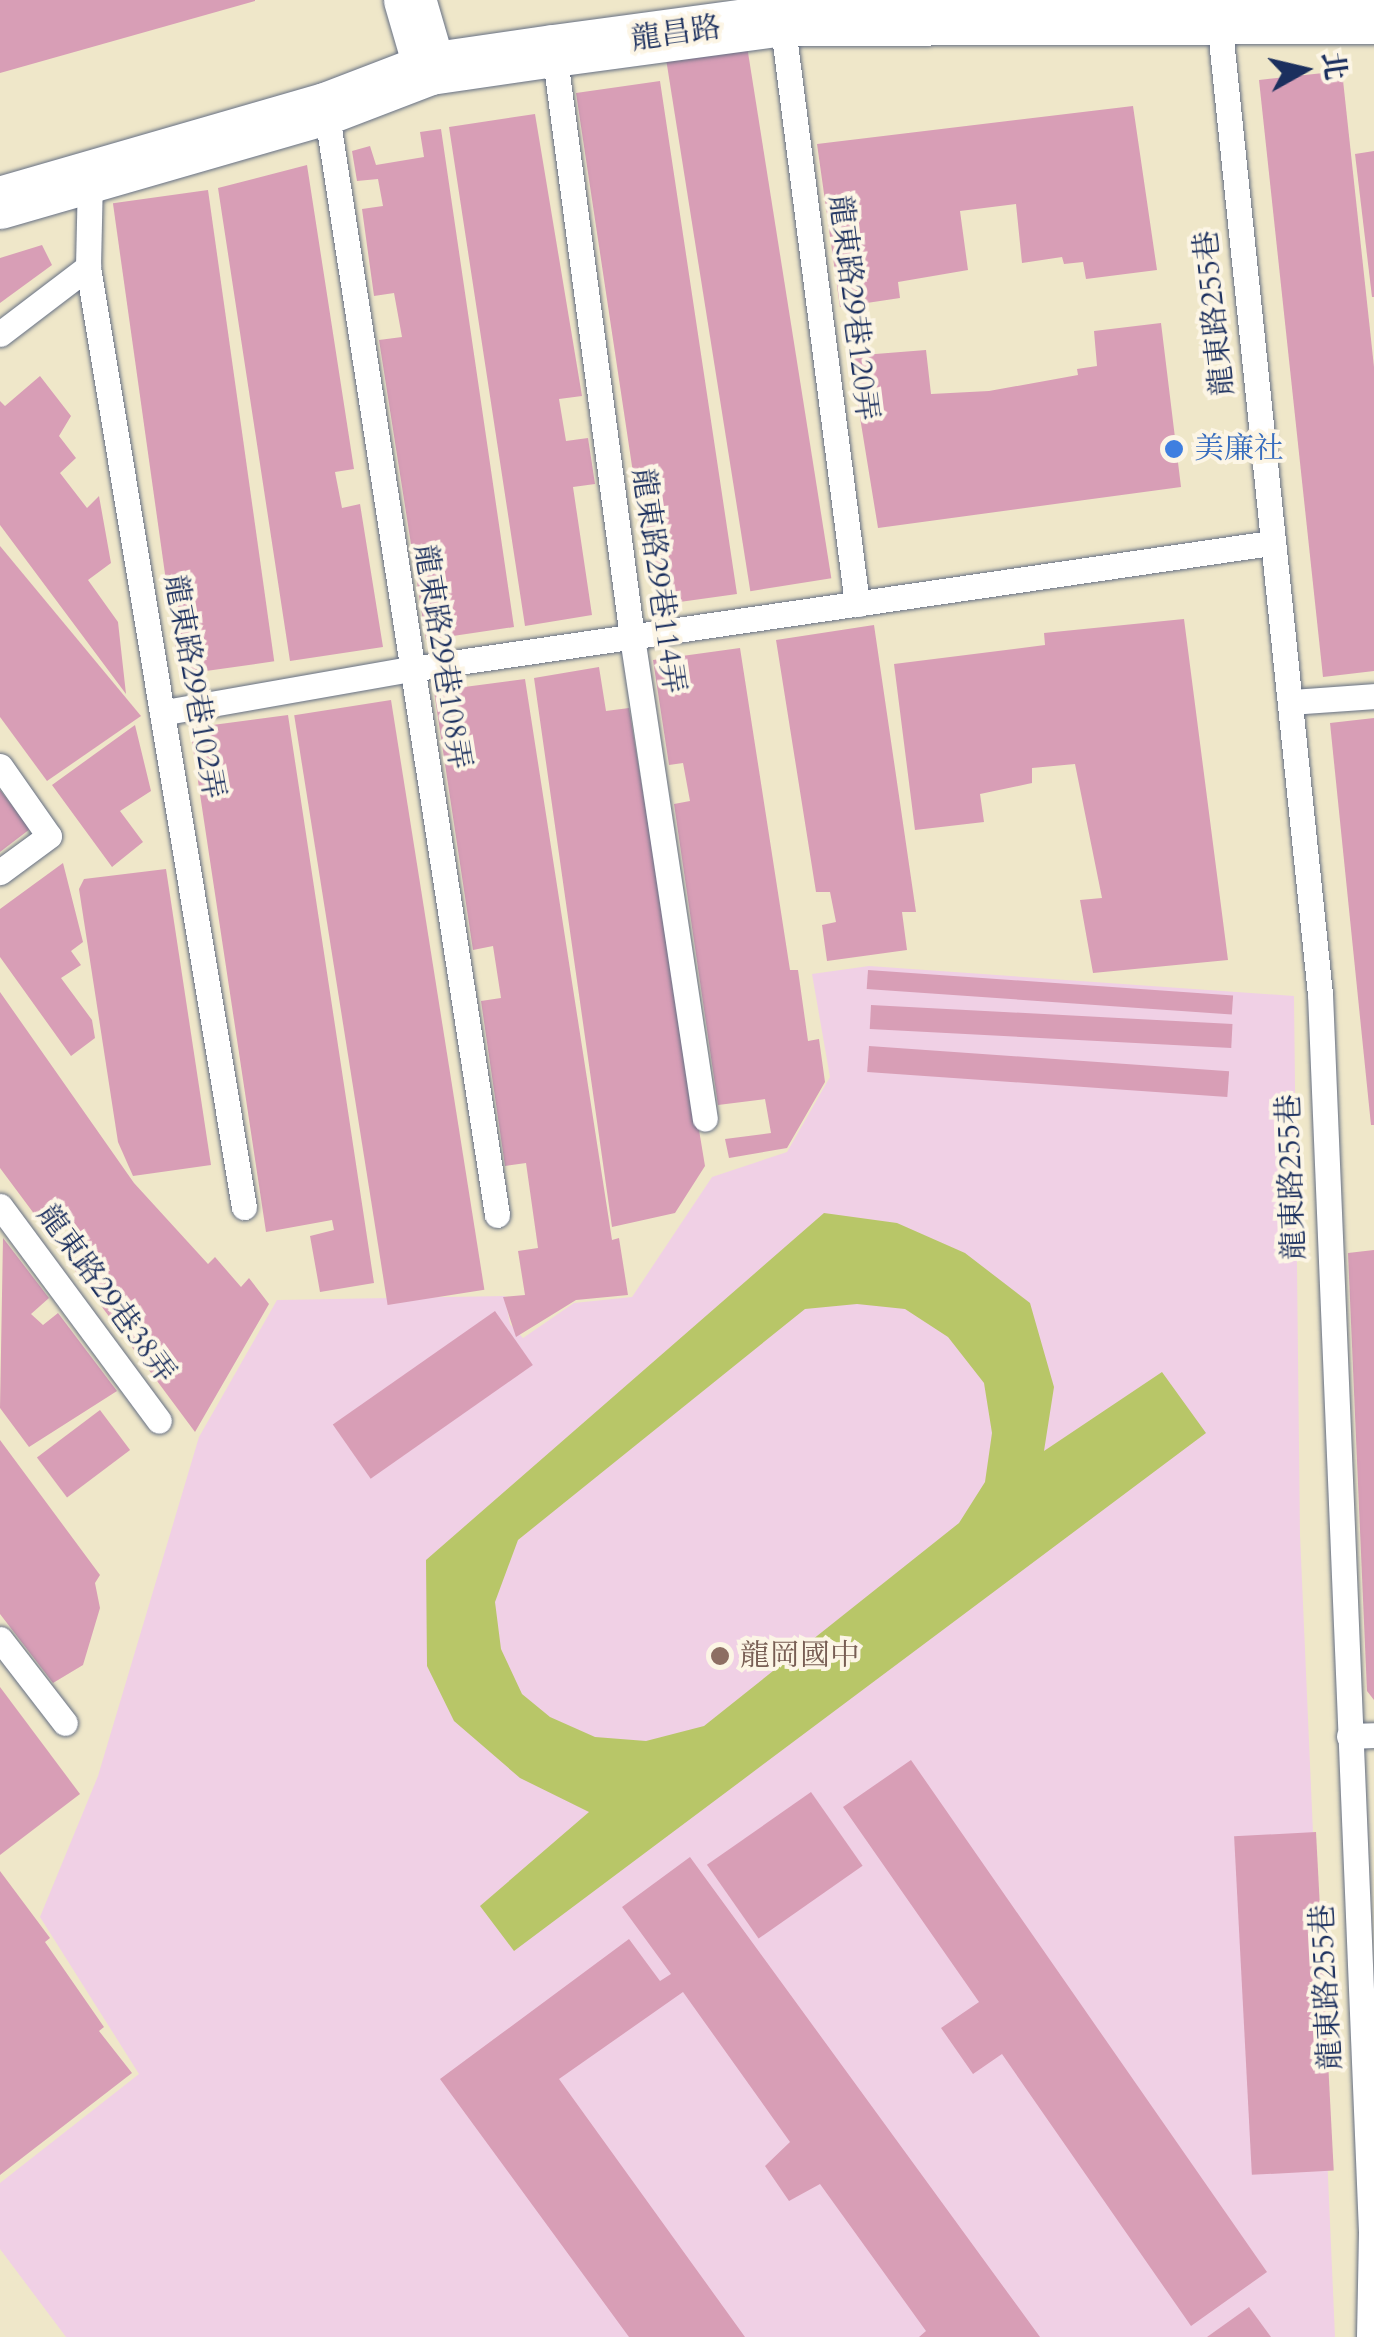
<!DOCTYPE html>
<meta charset="utf-8">
<style>
body{margin:0}
#map{position:relative;width:1374px;height:2337px;overflow:hidden;background:#efe7c9;font-family:Cardo,"Noto Serif TC",serif}
div>[style]{position:absolute}
.built>*{inset:0;background:#f0d0e5}
.green>*{inset:0;background:#b8c668}
.building>*{inset:0;background:#d89eb6;transform-origin:0 0}
.roads{filter:drop-shadow(0 0 2px #656f83) drop-shadow(0 0 2px #656f83)}
.service>*{height:25px;margin:-12.5px;padding:0 12.5px;transform-origin:12.5px;border-radius:12.5px;background:#fff}
.minor>*{height:52px;margin:-26px;padding:0 26px;transform-origin:26px;border-radius:26px;background:#fff}
.dots>*{width:28px;height:28px;translate:-50% -50%;box-sizing:border-box;border:5px solid #fcf5e5;border-radius:50%}
span{translate:-50% -50%;white-space:nowrap;text-align:center;line-height:1.15;-webkit-text-stroke:8px #fcf5e5;paint-order:stroke}
.street-label{font-size:30px;color:#1b2f5e}
.shop-label{font-size:30px;color:#366cbe}
.left{translate:0 -50%;text-align:left}
.education-label{font-size:30px;color:#785e54}
.north{position:absolute;left:1254px;top:20px;width:100px;height:100px;-webkit-text-stroke:8px #fcf5e5;paint-order:stroke;rotate:82deg;font-size:28px;font-weight:700;line-height:40px;text-align:center;color:#1b2f5e}
.north::after{content:'';display:block;margin:auto;width:35px;height:45px;background:#1b2f5e;clip-path:polygon(50% 0,100% 100%,50% 72%,0 100%)}
</style>
<div id="map">
<div class="built">
<i style="clip-path:polygon(869px 966px,1294px 996px,1300px 1535px,1335px 2337px,66px 2337px,0 2249px,0 2183px,139px 2074px,40px 1917px,98px 1776px,199px 1437px,277px 1300px,505px 1296px,510px 1324px,523px 1338px,574px 1303px,632px 1297px,712px 1177px,787px 1152px,830px 1077px,812px 974px)"></i>
</div>
<div class="green">
<i style="clip-path:polygon(evenodd,824px 1213px,897px 1223px,965px 1253px,1030px 1303px,1054px 1387px,1044px 1451px,1162px 1372px,1206px 1433px,514px 1951px,480px 1906px,589px 1812px,520px 1778px,454px 1721px,427px 1666px,426px 1560px,824px 1213px,857px 1304px,905px 1309px,948px 1337px,984px 1383px,992px 1433px,985px 1482px,959px 1523px,704px 1726px,646px 1741px,595px 1737px,550px 1717px,522px 1694px,501px 1649px,495px 1602px,518px 1540px,805px 1309px,857px 1304px)"></i>
</div>
<div class="building">
<i style="clip-path:polygon(0 0,255px 0,255px 1px,0 73px)"></i>
<i style="left:747px;top:46px;width:539px;height:82px;rotate:81deg"></i>
<i style="clip-path:polygon(1342px 71px,1374px 367px,1374px 671px,1323px 677px,1259px 80px)"></i>
<i style="clip-path:polygon(660px 81px,737px 594px,658px 605px,637px 516px,661px 514px,655px 482px,635px 486px,576px 93px)"></i>
<i style="clip-path:polygon(1133px 106px,1157px 270px,1086px 279px,1083px 262px,1064px 264px,1062px 257px,1022px 263px,1016px 204px,960px 211px,968px 270px,898px 282px,900px 298px,840px 307px,817px 144px)"></i>
<i style="clip-path:polygon(535px 114px,582px 396px,559px 399px,566px 441px,588px 438px,595px 484px,573px 487px,592px 615px,525px 626px,449px 127px)"></i>
<i style="clip-path:polygon(441px 129px,514px 627px,426px 640px,379px 340px,402px 337px,394px 293px,374px 296px,362px 209px,383px 206px,378px 179px,357px 181px,352px 151px,370px 146px,376px 165px,424px 157px,420px 132px)"></i>
<i style="clip-path:polygon(1374px 151px,1374px 297px,1372px 297px,1355px 154px)"></i>
<i style="clip-path:polygon(307px 165px,354px 469px,335px 472px,342px 508px,360px 504px,383px 647px,290px 661px,218px 188px)"></i>
<i style="left:208px;top:190px;width:476px;height:96px;rotate:82deg"></i>
<i style="clip-path:polygon(42px 245px,52px 265px,0 303px,0 258px)"></i>
<i style="clip-path:polygon(1161px 323px,1181px 487px,878px 528px,850px 356px,926px 350px,931px 394px,989px 391px,1078px 375px,1077px 369px,1097px 366px,1094px 331px)"></i>
<i style="clip-path:polygon(40px 376px,71px 416px,59px 436px,76px 458px,60px 473px,87px 508px,99px 496px,111px 563px,88px 580px,118px 622px,126px 694px,0 525px,0 401px,5px 406px)"></i>
<i style="clip-path:polygon(0 546px,141px 716px,47px 781px,0 717px)"></i>
<i style="clip-path:polygon(1184px 619px,1228px 960px,1093px 973px,1080px 900px,1102px 898px,1075px 764px,1032px 768px,1032px 783px,980px 794px,984px 822px,915px 830px,894px 664px,1045px 645px,1044px 633px)"></i>
<i style="clip-path:polygon(874px 625px,916px 912px,902px 912px,907px 950px,827px 961px,822px 925px,836px 922px,830px 892px,816px 892px,776px 640px)"></i>
<i style="clip-path:polygon(740px 648px,790px 970px,798px 970px,808px 1041px,819px 1039px,825px 1082px,787px 1148px,729px 1158px,725px 1139px,771px 1133px,765px 1099px,718px 1105px,674px 804px,690px 801px,683px 763px,669px 765px,653px 660px)"></i>
<i style="clip-path:polygon(599px 667px,606px 711px,629px 708px,705px 1166px,675px 1213px,612px 1227px,534px 678px)"></i>
<i style="clip-path:polygon(525px 679px,612px 1240px,619px 1238px,628px 1295px,576px 1300px,516px 1337px,503px 1297px,525px 1295px,518px 1251px,538px 1248px,526px 1163px,505px 1166px,481px 1001px,501px 998px,493px 946px,473px 950px,434px 691px)"></i>
<i style="left:391px;top:700px;width:597px;height:98px;rotate:81deg"></i>
<i style="clip-path:polygon(288px 715px,374px 1283px,320px 1292px,310px 1236px,334px 1230px,332px 1220px,266px 1232px,190px 728px)"></i>
<i style="clip-path:polygon(1374px 718px,1374px 1125px,1371px 1125px,1330px 723px)"></i>
<i style="clip-path:polygon(135px 725px,151px 791px,120px 811px,143px 842px,112px 867px,52px 785px)"></i>
<i style="clip-path:polygon(0 790px,30px 829px,0 852px)"></i>
<i style="clip-path:polygon(63px 863px,83px 942px,71px 951px,81px 965px,61px 978px,92px 1020px,95px 1038px,71px 1056px,0 957px,0 909px)"></i>
<i style="clip-path:polygon(166px 869px,211px 1165px,133px 1176px,118px 1142px,79px 889px,84px 879px)"></i>
<i style="left:868px;top:970px;width:366px;height:19px;rotate:4deg"></i>
<i style="clip-path:polygon(0 992px,134px 1183px,208px 1264px,215px 1257px,241px 1287px,249px 1278px,269px 1304px,195px 1432px,73px 1268px,94px 1252px,53px 1200px,35px 1215px,0 1168px)"></i>
<i style="left:871px;top:1005px;width:362px;height:24px;rotate:3deg"></i>
<i style="left:869px;top:1046px;width:361px;height:26px;rotate:4deg"></i>
<i style="clip-path:polygon(3px 1238px,49px 1298px,31px 1314px,43px 1325px,58px 1313px,117px 1391px,29px 1447px,0 1408px)"></i>
<i style="clip-path:polygon(1374px 1250px,1374px 1700px,1367px 1691px,1348px 1253px)"></i>
<i style="left:495px;top:1311px;width:66px;height:198px;rotate:55deg"></i>
<i style="left:100px;top:1410px;width:50px;height:79px;rotate:53deg"></i>
<i style="clip-path:polygon(0 1440px,100px 1575px,95px 1583px,100px 1608px,83px 1665px,53px 1683px,0 1614px)"></i>
<i style="clip-path:polygon(0 1687px,80px 1794px,0 1855px)"></i>
<i style="clip-path:polygon(911px 1760px,1267px 2272px,1191px 2326px,1002px 2054px,973px 2074px,941px 2028px,979px 2002px,843px 1807px)"></i>
<i style="left:811px;top:1792px;width:90px;height:127px;rotate:55deg"></i>
<i style="left:1316px;top:1832px;width:339px;height:82px;rotate:87deg"></i>
<i style="clip-path:polygon(690px 1857px,1040px 2337px,919px 2337px,926px 2331px,820px 2184px,789px 2201px,765px 2166px,790px 2142px,683px 1992px,559px 2079px,745px 2337px,629px 2337px,440px 2079px,629px 1939px,660px 1981px,671px 1974px,622px 1907px)"></i>
<i style="clip-path:polygon(0 1871px,50px 1938px,45px 1942px,104px 2027px,99px 2031px,132px 2073px,0 2175px)"></i>
<i style="clip-path:polygon(1249px 2307px,1271px 2337px,1207px 2337px)"></i>
</div>
<div class="roads">
<div class="service">
<i style="left:782px;top:20px;width:589px;rotate:82.68deg"></i>
<i style="left:1219px;top:20px;width:979px;rotate:84.08deg"></i>
<i style="left:1320px;top:994px;width:1239px;rotate:87.64deg"></i>
<i style="left:1371px;top:2232px;width:105px;rotate:91.1deg"></i>
<i style="left:554px;top:51px;width:591px;rotate:82.42deg"></i>
<i style="left:632px;top:637px;width:487px;rotate:81.4deg"></i>
<i style="left:326px;top:109px;width:1119px;rotate:81.21deg"></i>
<i style="left:90px;top:178px;width:89px;rotate:91.3deg"></i>
<i style="left:88px;top:267px;width:953px;rotate:80.58deg"></i>
<i style="left:0;top:334px;width:111px;rotate:-37.3deg"></i>
<i style="left:1291px;top:702px;width:83px;rotate:-4.1deg"></i>
<i style="left:166px;top:712px;width:249px;rotate:-10deg"></i>
<i style="left:411px;top:669px;width:868px;rotate:-8.34deg"></i>
<i style="left:0;top:766px;width:85px;rotate:55deg"></i>
<i style="left:49px;top:836px;width:61px;rotate:143.7deg"></i>
<i style="left:0;top:1206px;width:267px;rotate:53.5deg"></i>
<i style="left:0;top:1639px;width:106px;rotate:52.3deg"></i>
<i style="left:1349px;top:1736px;width:25px;rotate:-2deg"></i>
</div>
<div class="minor">
<i style="left:410px;top:0;width:72px;rotate:73.8deg"></i>
<i style="left:0;top:203px;width:339px;rotate:-16.1deg"></i>
<i style="left:326px;top:109px;width:111px;rotate:-21deg"></i>
<i style="left:430px;top:69px;width:125px;rotate:-8.3deg"></i>
<i style="left:554px;top:51px;width:230px;rotate:-7.7deg"></i>
<i style="left:782px;top:20px;width:592px;rotate:-0.19deg"></i>
</div>
</div>
<div class="dots">
<i style="left:1174px;top:449px;background:#3f7fe0"></i>
<i style="left:720px;top:1656px;background:#8d6e63"></i>
</div>
<div class="street-label">
<span style="left:676px;top:34px;rotate:-8deg">龍昌路</span>
<span style="left:853px;top:308px;rotate:83deg">龍東路29巷120弄</span>
<span style="left:1215px;top:313px;rotate:-96deg">龍東路255巷</span>
<span style="left:658px;top:581px;rotate:82deg">龍東路29巷114弄</span>
<span style="left:442px;top:657px;rotate:81deg">龍東路29巷108弄</span>
<span style="left:194px;top:687px;rotate:80deg">龍東路29巷102弄</span>
<span style="left:1292px;top:1177px;rotate:-92deg">龍東路255巷</span>
<span style="left:106px;top:1294px;rotate:54deg">龍東路29巷38弄</span>
<span style="left:1327px;top:1987px;rotate:-93deg">龍東路255巷</span>
</div>
<div class="shop-label">
<span class="left" style="left:1194px;top:449px">美廉社</span>
</div>
<div class="education-label">
<span class="left" style="left:740px;top:1656px">龍岡國中</span>
</div>
<div class="north">北</div>
</div>
